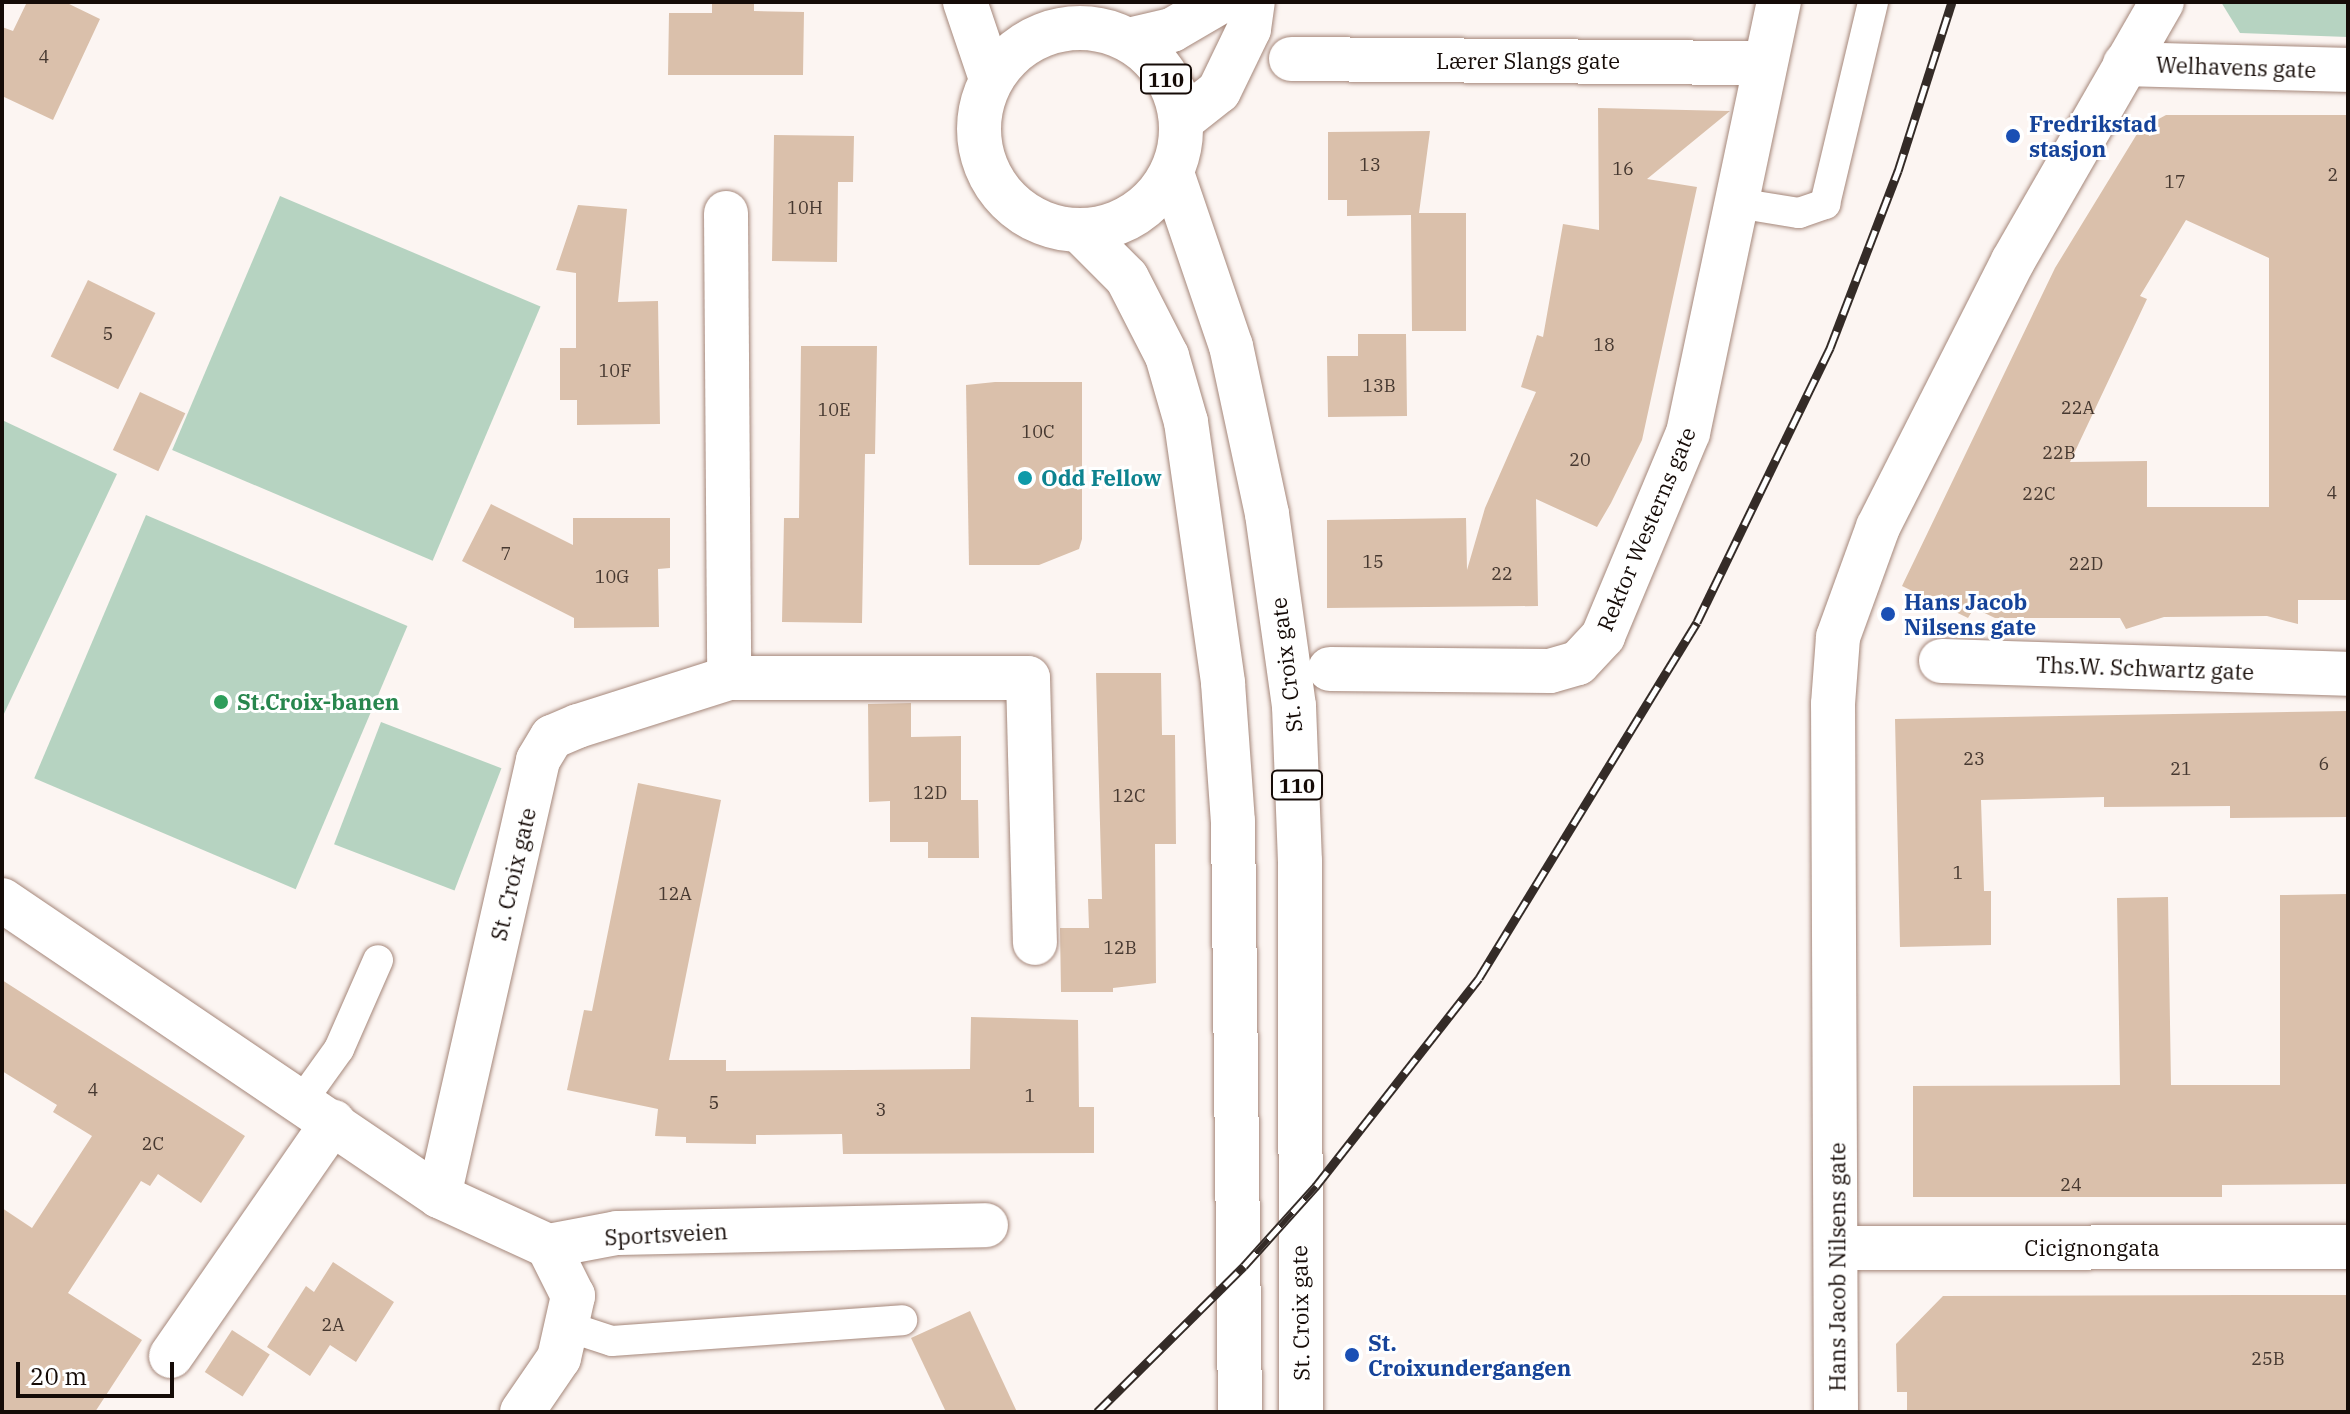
<!DOCTYPE html>
<meta charset="utf-8">
<style>
body{margin:0}
#map{position:relative;width:2350px;height:1414px;overflow:hidden;background:#fcf5f2;font-family:"IBM Plex Serif",serif}
div>[style]{position:absolute}
.green>*{inset:0;background:#b6d3c1;transform-origin:0 0}
.building>*{inset:0;background:#dac0ab;transform-origin:0 0}
.roads{filter:drop-shadow(0 0 2px #a5877a) drop-shadow(0 0 2px #a5877a)}
.lane>*{height:30px;margin:-15px;padding:0 15px;transform-origin:15px;border-radius:15px;background:#fff}
.street>*{height:44px;margin:-22px;padding:0 22px;transform-origin:22px;border-radius:22px;background:#fff}
.secondary>*{height:44px;margin:-22px;padding:0 22px;transform-origin:22px;border-radius:22px;background:#fff}
.highway>*{height:44px;margin:-22px;padding:0 22px;transform-origin:22px;border-radius:22px;background:#fff}
.highway>.ring{margin:-22px;padding:0;box-sizing:content-box;background:none;border:44px solid #fff;border-radius:50%}
.rail>*{height:9px;margin-top:-4.5px;transform-origin:0;background:repeating-linear-gradient(90deg,#fff 0 18px,#342b27 0 36px);box-sizing:border-box;border-block:2px solid #342b27}
.dots>*{width:22px;height:22px;translate:-50% -50%;box-sizing:border-box;border:4px solid #fff;border-radius:50%}
span{translate:-50% -50%;white-space:nowrap;text-align:center;line-height:1.15;-webkit-text-stroke:6px #fff;paint-order:stroke}
.number-label{font-size:18px;color:#463830}
.number-label span{-webkit-text-stroke-width:0}
.shield-label span{padding:2px 6px;background:#fff;border:2px solid;border-radius:6px;-webkit-text-stroke-width:0}
.shield-label{font-size:20px;color:#150b07;font-weight:700}
.street-label{font-size:22px;color:#150b07}
.transit-label{font-size:22px;color:#164399;font-weight:700}
.left{translate:0 -50%;text-align:left}
.culture-label{font-size:22px;color:#0d838f;font-weight:700}
.leisure-label{font-size:22px;color:#27864d;font-weight:700}
.frame{position:absolute;inset:0;border:4px solid #150b07;pointer-events:none}
.scale{position:absolute;left:16px;top:1362px;width:158px;height:36px;box-sizing:border-box;border:4px solid #150b07;border-top:0;padding-left:10px;font-size:24px;line-height:28px;white-space:nowrap;color:#150b07;-webkit-text-stroke:6px #fff;paint-order:stroke}
</style>
<div id="map">
<div class="green">
<i style="clip-path:polygon(2221px 2px,2348px 2px,2348px 37px,2240px 33px)"></i>
<i style="left:280px;top:196px;width:283px;height:276px;rotate:23deg"></i>
<i style="clip-path:polygon(2px 420px,117px 474px,2px 718px)"></i>
<i style="left:146px;top:515px;width:284px;height:286px;rotate:23deg"></i>
<i style="left:381px;top:722px;width:129px;height:131px;rotate:21deg"></i>
</div>
<div class="building">
<i style="clip-path:polygon(27px 2px,65px 2px,100px 19px,53px 120px,2px 96px,2px 27px,13px 31px)"></i>
<i style="clip-path:polygon(712px 2px,754px 2px,754px 11px,804px 12px,803px 75px,668px 75px,669px 13px,712px 13px)"></i>
<i style="clip-path:polygon(1598px 108px,1730px 111px,1647px 179px,1697px 187px,1642px 440px,1611px 503px,1597px 527px,1536px 499px,1538px 606px,1327px 608px,1327px 520px,1466px 518px,1467px 570px,1485px 508px,1536px 392px,1521px 387px,1537px 335px,1543px 337px,1563px 224px,1599px 230px)"></i>
<i style="clip-path:polygon(evenodd,2166px 115px,2348px 115px,2348px 600px,2298px 600px,2298px 624px,2267px 616px,2164px 617px,2126px 629px,2120px 618px,1995px 618px,1974px 608px,1968px 618px,1902px 586px,2055px 268px,2140px 129px,2166px 115px,2186px 220px,2269px 258px,2269px 507px,2147px 507px,2147px 461px,2070px 462px,2147px 299px,2140px 296px,2186px 220px)"></i>
<i style="clip-path:polygon(1430px 131px,1419px 213px,1466px 213px,1466px 331px,1412px 331px,1411px 215px,1347px 216px,1347px 200px,1328px 200px,1328px 132px)"></i>
<i style="clip-path:polygon(774px 135px,854px 136px,853px 182px,838px 182px,837px 262px,772px 261px)"></i>
<i style="clip-path:polygon(578px 205px,627px 209px,618px 302px,658px 301px,660px 424px,577px 425px,577px 400px,560px 400px,560px 348px,576px 348px,576px 273px,556px 270px)"></i>
<i style="left:88px;top:280px;width:75px;height:85px;rotate:26deg"></i>
<i style="clip-path:polygon(1358px 334px,1406px 334px,1407px 416px,1328px 417px,1327px 356px,1358px 356px)"></i>
<i style="clip-path:polygon(801px 346px,877px 346px,875px 454px,865px 454px,862px 623px,782px 622px,784px 518px,799px 518px)"></i>
<i style="clip-path:polygon(995px 382px,1082px 382px,1082px 539px,1079px 549px,1039px 565px,969px 565px,966px 385px)"></i>
<i style="left:140px;top:392px;width:50px;height:64px;rotate:25deg"></i>
<i style="clip-path:polygon(491px 504px,573px 545px,573px 518px,670px 518px,670px 568px,658px 569px,659px 627px,574px 628px,574px 618px,462px 561px)"></i>
<i style="clip-path:polygon(1096px 673px,1161px 673px,1162px 735px,1175px 735px,1176px 844px,1155px 844px,1156px 983px,1113px 988px,1113px 992px,1061px 992px,1060px 928px,1089px 928px,1088px 899px,1102px 899px)"></i>
<i style="clip-path:polygon(911px 703px,911px 737px,961px 736px,961px 800px,978px 800px,979px 858px,928px 858px,928px 842px,890px 842px,890px 801px,869px 802px,868px 704px)"></i>
<i style="clip-path:polygon(2348px 711px,2348px 817px,2230px 818px,2230px 806px,2104px 807px,2104px 797px,1981px 800px,1984px 891px,1991px 891px,1991px 945px,1900px 947px,1895px 719px)"></i>
<i style="clip-path:polygon(638px 783px,721px 800px,669px 1060px,726px 1060px,726px 1071px,970px 1069px,971px 1017px,1078px 1020px,1079px 1107px,1094px 1107px,1094px 1153px,843px 1154px,842px 1134px,756px 1135px,756px 1144px,686px 1143px,686px 1137px,655px 1136px,658px 1109px,567px 1090px,584px 1010px,592px 1011px)"></i>
<i style="clip-path:polygon(2348px 894px,2348px 1184px,2222px 1185px,2222px 1197px,1913px 1197px,1913px 1086px,2120px 1085px,2117px 898px,2168px 897px,2171px 1085px,2280px 1085px,2280px 895px)"></i>
<i style="clip-path:polygon(2px 980px,245px 1136px,201px 1203px,158px 1174px,150px 1186px,141px 1181px,68px 1293px,142px 1340px,95px 1412px,2px 1412px,2px 1208px,32px 1228px,92px 1136px,53px 1112px,57px 1105px,2px 1071px)"></i>
<i style="clip-path:polygon(333px 1262px,394px 1302px,356px 1362px,330px 1345px,310px 1376px,267px 1347px,306px 1286px,314px 1292px)"></i>
<i style="clip-path:polygon(2241px 1295px,2348px 1295px,2348px 1412px,1907px 1412px,1907px 1392px,1897px 1392px,1896px 1344px,1943px 1296px)"></i>
<i style="clip-path:polygon(970px 1311px,1017px 1412px,946px 1412px,911px 1338px)"></i>
<i style="left:232px;top:1330px;width:45px;height:50px;rotate:33deg"></i>
</div>
<div class="roads">
<div class="lane">
<i style="left:1737px;top:203px;width:63px;rotate:9.2deg"></i>
<i style="left:1799px;top:213px;width:28px;rotate:-19deg"></i>
<i style="left:1825px;top:204px;width:208px;rotate:-76.6deg"></i>
<i style="left:301px;top:1102px;width:65px;rotate:-54.4deg"></i>
<i style="left:339px;top:1049px;width:97px;rotate:-66.3deg"></i>
<i style="left:566px;top:1326px;width:48px;rotate:18.1deg"></i>
<i style="left:612px;top:1341px;width:291px;rotate:-4.1deg"></i>
</div>
<div class="street">
<i style="left:1291px;top:59px;width:474px;rotate:0.5deg"></i>
<i style="left:2125px;top:64px;width:223px;rotate:1.5deg"></i>
<i style="left:726px;top:213px;width:465px;rotate:89.6deg"></i>
<i style="left:1941px;top:661px;width:407px;rotate:1.8deg"></i>
<i style="left:1330px;top:669px;width:220px;rotate:0.5deg"></i>
<i style="left:1550px;top:671px;width:29px;rotate:-16deg"></i>
<i style="left:1578px;top:663px;width:37px;rotate:-47deg"></i>
<i style="left:1603px;top:636px;width:220px;rotate:-67.3deg"></i>
<i style="left:1688px;top:433px;width:441px;rotate:-78.1deg"></i>
<i style="left:2px;top:900px;width:528px;rotate:34.11deg"></i>
<i style="left:439px;top:1196px;width:120px;rotate:24.6deg"></i>
<i style="left:548px;top:1246px;width:70px;rotate:-10.7deg"></i>
<i style="left:617px;top:1233px;width:369px;rotate:-1.2deg"></i>
<i style="left:439px;top:1196px;width:447px;rotate:-77.2deg"></i>
<i style="left:538px;top:760px;width:27px;rotate:-59deg"></i>
<i style="left:552px;top:737px;width:28px;rotate:-23deg"></i>
<i style="left:578px;top:726px;width:158px;rotate:-17.6deg"></i>
<i style="left:729px;top:678px;width:299px"></i>
<i style="left:1028px;top:678px;width:265px;rotate:88.5deg"></i>
<i style="left:1837px;top:1248px;width:511px;rotate:-0.11deg"></i>
<i style="left:171px;top:1356px;width:285px;rotate:-55.3deg"></i>
<i style="left:522px;top:1412px;width:65px;rotate:-55.6deg"></i>
<i style="left:559px;top:1358px;width:64px;rotate:-77.3deg"></i>
<i style="left:573px;top:1296px;width:56px;rotate:-116.6deg"></i>
</div>
<div class="secondary">
<i style="left:1129px;top:40px;width:44px;rotate:-13.1deg"></i>
<i style="left:1172px;top:30px;width:56px;rotate:-30.3deg"></i>
<i style="left:1181px;top:121px;width:48px;rotate:-38.3deg"></i>
<i style="left:1219px;top:91px;width:69px;rotate:-64.2deg"></i>
<i style="left:1249px;top:29px;width:27px;rotate:-82deg"></i>
<i style="left:1836px;top:1412px;width:708px;rotate:-90.24deg"></i>
<i style="left:1833px;top:704px;width:67px;rotate:-85.7deg"></i>
<i style="left:1838px;top:637px;width:117px;rotate:-70deg"></i>
<i style="left:1878px;top:527px;width:298px;rotate:-63.1deg"></i>
<i style="left:2013px;top:261px;width:299px;rotate:-60.1deg"></i>
</div>
<div class="highway">
<i style="left:965px;top:2px;width:81px;rotate:71.3deg"></i>
<i class="ring" style="left:979px;top:28px;width:158px;height:158px"></i>
<i style="left:1172px;top:173px;width:183px;rotate:71.2deg"></i>
<i style="left:1231px;top:346px;width:172px;rotate:77.9deg"></i>
<i style="left:1267px;top:514px;width:194px;rotate:82deg"></i>
<i style="left:1294px;top:706px;width:155px;rotate:87.8deg"></i>
<i style="left:1300px;top:861px;width:551px;rotate:89.9deg"></i>
<i style="left:1080px;top:231px;width:66px;rotate:45deg"></i>
<i style="left:1127px;top:278px;width:88px;rotate:62.9deg"></i>
<i style="left:1167px;top:356px;width:69px;rotate:73.9deg"></i>
<i style="left:1186px;top:422px;width:264px;rotate:81.9deg"></i>
<i style="left:1223px;top:683px;width:138px;rotate:85.9deg"></i>
<i style="left:1233px;top:821px;width:591px;rotate:89.32deg"></i>
</div>
</div>
<div class="rail">
<i style="left:1097px;top:1412px;width:207px;rotate:-44.8deg"></i>
<i style="left:1244px;top:1266px;width:108px;rotate:-48deg"></i>
<i style="left:1316px;top:1186px;width:264px;rotate:-51.9deg"></i>
<i style="left:1479px;top:978px;width:417px;rotate:-58.5deg"></i>
<i style="left:1697px;top:622px;width:305px;rotate:-64.1deg"></i>
<i style="left:1830px;top:348px;width:190px;rotate:-69deg"></i>
<i style="left:1898px;top:171px;width:177px;rotate:-72.3deg"></i>
</div>
<div class="dots">
<i style="left:2013px;top:136px;background:#1a4fb4"></i>
<i style="left:1025px;top:478px;background:#0f9aa8"></i>
<i style="left:1888px;top:614px;background:#1a4fb4"></i>
<i style="left:221px;top:702px;background:#2e9e5b"></i>
<i style="left:1352px;top:1355px;background:#1a4fb4"></i>
</div>
<div class="number-label">
<span style="left:44px;top:57px">4</span>
<span style="left:1370px;top:165px">13</span>
<span style="left:1623px;top:169px">16</span>
<span style="left:2333px;top:175px">2</span>
<span style="left:2175px;top:182px">17</span>
<span style="left:805px;top:208px">10H</span>
<span style="left:108px;top:334px">5</span>
<span style="left:1604px;top:345px">18</span>
<span style="left:615px;top:371px">10F</span>
<span style="left:1379px;top:386px">13B</span>
<span style="left:2078px;top:408px">22A</span>
<span style="left:834px;top:410px">10E</span>
<span style="left:1038px;top:432px">10C</span>
<span style="left:2059px;top:453px">22B</span>
<span style="left:1580px;top:460px">20</span>
<span style="left:2332px;top:493px">4</span>
<span style="left:2039px;top:494px">22C</span>
<span style="left:506px;top:554px">7</span>
<span style="left:1373px;top:562px">15</span>
<span style="left:2086px;top:564px">22D</span>
<span style="left:1502px;top:574px">22</span>
<span style="left:612px;top:577px">10G</span>
<span style="left:1974px;top:759px">23</span>
<span style="left:2324px;top:764px">6</span>
<span style="left:2181px;top:769px">21</span>
<span style="left:930px;top:793px">12D</span>
<span style="left:1129px;top:796px">12C</span>
<span style="left:1958px;top:873px">1</span>
<span style="left:675px;top:894px">12A</span>
<span style="left:1120px;top:948px">12B</span>
<span style="left:93px;top:1090px">4</span>
<span style="left:1030px;top:1096px">1</span>
<span style="left:714px;top:1103px">5</span>
<span style="left:881px;top:1110px">3</span>
<span style="left:153px;top:1144px">2C</span>
<span style="left:2071px;top:1185px">24</span>
<span style="left:333px;top:1325px">2A</span>
<span style="left:2268px;top:1359px">25B</span>
</div>
<div class="shield-label">
<span style="left:1166px;top:79px">110</span>
<span style="left:1297px;top:785px">110</span>
</div>
<div class="street-label">
<span style="left:1528px;top:61px">Lærer Slangs gate</span>
<span style="left:2236px;top:67px;rotate:2deg">Welhavens gate</span>
<span style="left:1646px;top:529px;rotate:-67deg">Rektor Westerns gate</span>
<span style="left:1286px;top:665px;rotate:-97deg">St. Croix gate</span>
<span style="left:2145px;top:668px;rotate:2deg">Ths.W. Schwartz gate</span>
<span style="left:513px;top:874px;rotate:-77deg">St. Croix gate</span>
<span style="left:666px;top:1234px;rotate:-3deg">Sportsveien</span>
<span style="left:2092px;top:1248px">Cicignongata</span>
<span style="left:1837px;top:1267px;rotate:-90deg">Hans Jacob Nilsens gate</span>
<span style="left:1300px;top:1313px;rotate:-91deg">St. Croix gate</span>
</div>
<div class="transit-label">
<span class="left" style="left:2029px;top:136px">Fredrikstad<br>stasjon</span>
<span class="left" style="left:1904px;top:614px">Hans Jacob<br>Nilsens gate</span>
<span class="left" style="left:1368px;top:1355px">St.<br>Croixundergangen</span>
</div>
<div class="culture-label">
<span class="left" style="left:1041px;top:478px">Odd Fellow</span>
</div>
<div class="leisure-label">
<span class="left" style="left:237px;top:702px">St.Croix-banen</span>
</div>
<div class="frame"></div>
<div class="scale">20 m</div>
</div>
